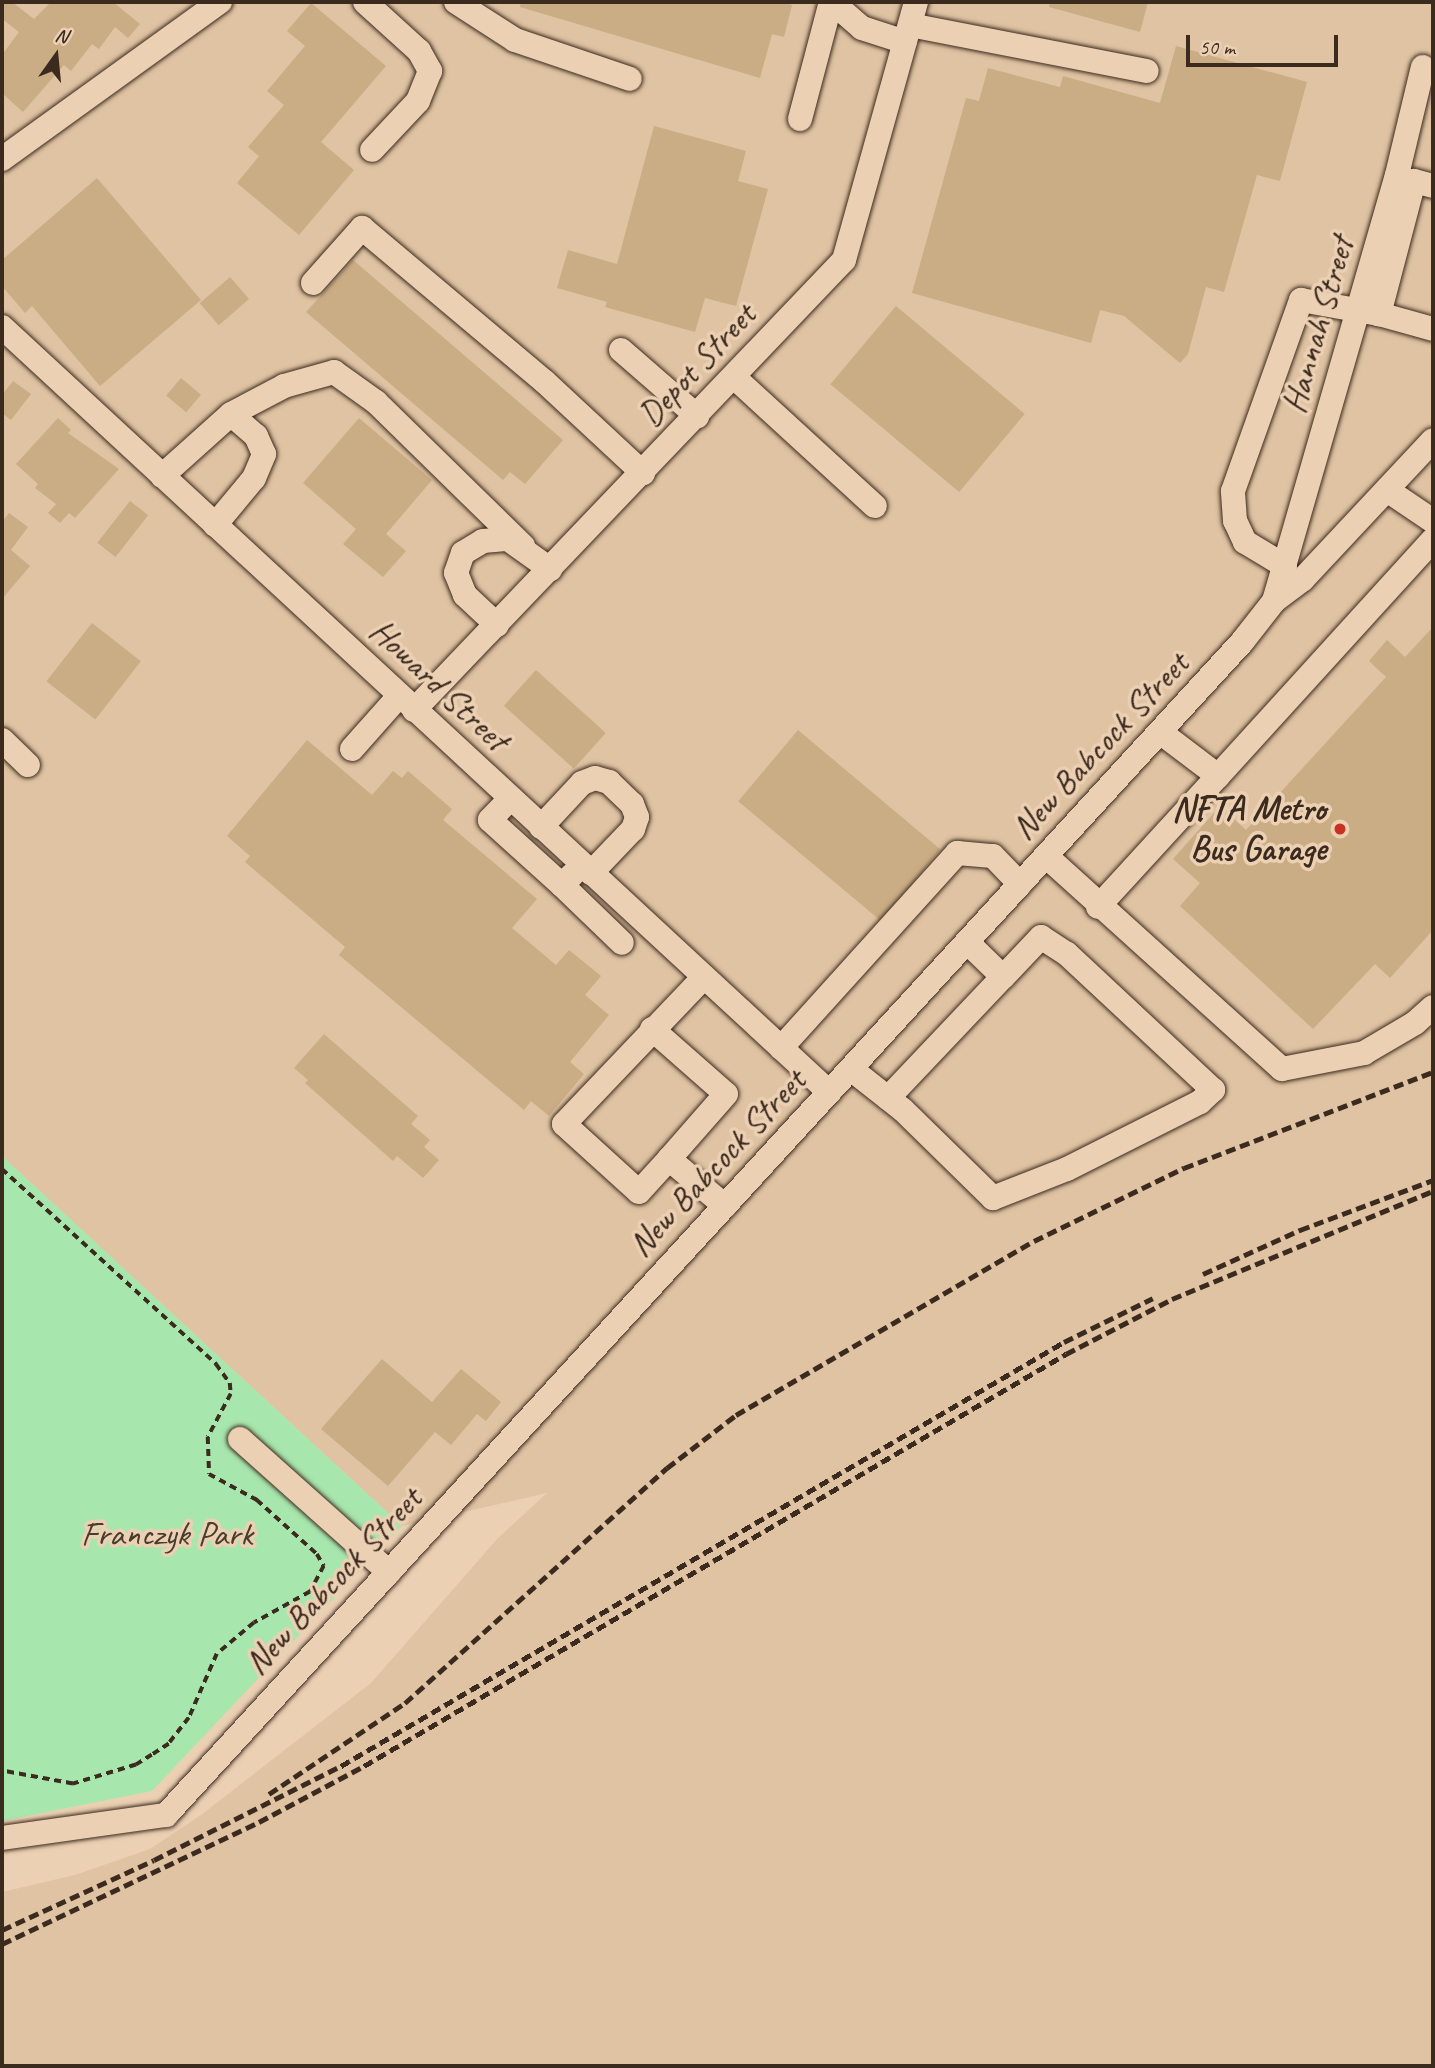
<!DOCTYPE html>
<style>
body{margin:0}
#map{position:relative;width:1435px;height:2068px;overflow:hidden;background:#ecd0b3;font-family:Caveat,sans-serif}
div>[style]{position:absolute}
.built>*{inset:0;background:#dfc3a2}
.green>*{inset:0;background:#a7e6ad}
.building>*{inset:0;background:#caad84;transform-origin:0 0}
.path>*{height:3.5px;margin-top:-1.75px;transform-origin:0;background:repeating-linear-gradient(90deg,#3b2a1e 0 7px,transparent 0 12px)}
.roads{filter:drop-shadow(0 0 2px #3b2a1e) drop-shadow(0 0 2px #3b2a1e)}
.minor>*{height:24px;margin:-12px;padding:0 12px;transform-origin:12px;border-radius:12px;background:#ecd0b3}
.rail>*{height:5px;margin-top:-2.5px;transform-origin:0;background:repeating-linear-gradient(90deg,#3b2a1e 0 10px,transparent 0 15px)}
.dots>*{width:19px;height:19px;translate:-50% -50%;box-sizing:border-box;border:4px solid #ecd0b3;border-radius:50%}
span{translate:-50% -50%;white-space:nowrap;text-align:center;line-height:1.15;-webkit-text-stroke:7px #ecd0b3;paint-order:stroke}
.street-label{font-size:35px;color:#3b2a1e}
.poi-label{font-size:35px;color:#3b2a1e;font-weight:700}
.right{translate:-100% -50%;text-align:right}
.park-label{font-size:35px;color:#463d2c}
.frame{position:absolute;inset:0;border:4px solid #3b2a1e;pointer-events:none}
.north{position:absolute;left:21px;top:21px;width:70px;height:70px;-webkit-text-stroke:5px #ecd0b3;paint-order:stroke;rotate:15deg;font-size:19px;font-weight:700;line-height:28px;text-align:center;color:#3b2a1e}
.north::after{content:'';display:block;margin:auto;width:24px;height:32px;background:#3b2a1e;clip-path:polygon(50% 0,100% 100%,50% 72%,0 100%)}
.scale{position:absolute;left:1186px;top:35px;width:152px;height:32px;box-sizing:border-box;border:4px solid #3b2a1e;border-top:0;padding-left:9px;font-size:21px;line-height:24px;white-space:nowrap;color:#3b2a1e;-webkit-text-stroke:5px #ecd0b3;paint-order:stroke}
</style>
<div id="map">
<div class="built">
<i style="clip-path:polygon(2px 2px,1433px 2px,1433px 2066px,2px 2066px,2px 1892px,75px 1875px,150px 1849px,201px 1815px,371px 1683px,498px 1538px,547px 1493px,402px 1526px,2px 1156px)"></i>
</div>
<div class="green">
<i style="clip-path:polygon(2px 1156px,402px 1526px,152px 1791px,2px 1821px)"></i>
</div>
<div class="building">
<i style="clip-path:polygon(2px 2px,12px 2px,34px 19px,51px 2px,113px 2px,140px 24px,128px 38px,115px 27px,99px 49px,92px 44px,71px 71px,64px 65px,23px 112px,2px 93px,2px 55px,19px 32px,2px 19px)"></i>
<i style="clip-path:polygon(521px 2px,783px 2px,792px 5px,784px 37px,772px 34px,760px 78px,520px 7px)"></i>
<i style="clip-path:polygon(1050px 2px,1148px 2px,1140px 32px,1049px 7px)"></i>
<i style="clip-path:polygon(311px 3px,386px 66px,321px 142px,354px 170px,299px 235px,237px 183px,259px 156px,248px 147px,284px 105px,267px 91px,305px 46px,287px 31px)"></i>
<i style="clip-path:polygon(1176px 46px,1307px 82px,1280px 181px,1257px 175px,1224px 292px,1206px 287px,1188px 354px,1180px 363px,1124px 316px,1100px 310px,1091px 343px,912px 293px,966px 98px,979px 101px,988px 68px,1060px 87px,1063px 76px,1160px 103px)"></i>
<i style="clip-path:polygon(654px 126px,746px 151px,738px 181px,768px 189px,736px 306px,705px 298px,695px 332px,605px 307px,607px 302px,557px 288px,568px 250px,617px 264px)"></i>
<i style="clip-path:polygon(97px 178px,201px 300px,100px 386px,32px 306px,25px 313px,2px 286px,2px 260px)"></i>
<i style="clip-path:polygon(353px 260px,563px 440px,525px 484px,510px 472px,503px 480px,306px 312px)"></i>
<i style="left:230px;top:277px;width:29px;height:40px;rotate:49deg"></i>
<i style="left:896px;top:306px;width:168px;height:102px;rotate:40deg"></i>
<i style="left:181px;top:378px;width:26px;height:23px;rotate:40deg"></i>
<i style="clip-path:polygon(13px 381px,31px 394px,11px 420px,2px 413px,2px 395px)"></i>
<i style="clip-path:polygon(58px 418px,71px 430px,68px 433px,119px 469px,75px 518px,69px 513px,60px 523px,48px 513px,56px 504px,35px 488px,38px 484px,16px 464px)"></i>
<i style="clip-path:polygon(359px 418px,432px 480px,386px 534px,406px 551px,383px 577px,343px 544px,356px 529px,303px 483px)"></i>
<i style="left:130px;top:501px;width:23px;height:53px;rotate:38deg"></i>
<i style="clip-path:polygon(9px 513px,28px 527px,11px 550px,30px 566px,2px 599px,2px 522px)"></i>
<i style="left:92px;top:623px;width:62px;height:74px;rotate:38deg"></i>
<i style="clip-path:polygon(1433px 627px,1433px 930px,1390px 978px,1375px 964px,1313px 1029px,1180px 906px,1200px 883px,1173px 859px,1220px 806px,1246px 830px,1386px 677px,1369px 661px,1387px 640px,1405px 657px)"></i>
<i style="left:536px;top:670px;width:94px;height:48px;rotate:42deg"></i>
<i style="left:798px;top:730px;width:186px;height:93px;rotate:40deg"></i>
<i style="clip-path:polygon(307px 740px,372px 795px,393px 771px,402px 778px,408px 771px,452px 809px,443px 820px,537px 899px,512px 928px,556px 965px,569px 950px,601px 976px,585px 995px,609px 1015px,570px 1062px,584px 1074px,549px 1116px,531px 1101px,524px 1110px,339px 955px,345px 947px,245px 862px,250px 856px,227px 836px)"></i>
<i style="clip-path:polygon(324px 1034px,418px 1116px,411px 1124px,430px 1140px,424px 1147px,439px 1160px,423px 1178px,397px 1156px,393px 1161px,305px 1083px,308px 1080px,294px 1068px)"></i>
<i style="clip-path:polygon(382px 1359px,432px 1402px,461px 1369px,501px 1402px,486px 1421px,477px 1414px,451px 1445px,435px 1432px,388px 1486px,321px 1429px)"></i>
</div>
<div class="path">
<i style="left:2px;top:1169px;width:290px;rotate:42.3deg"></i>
<i style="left:216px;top:1364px;width:24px;rotate:54deg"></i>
<i style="left:230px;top:1383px;width:11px;rotate:85deg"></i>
<i style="left:231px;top:1394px;width:49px;rotate:118.1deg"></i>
<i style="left:208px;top:1437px;width:37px;rotate:88deg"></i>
<i style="left:209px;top:1474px;width:55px;rotate:28.4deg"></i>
<i style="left:257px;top:1500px;width:81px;rotate:42deg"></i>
<i style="left:317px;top:1554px;width:14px;rotate:60deg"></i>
<i style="left:324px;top:1566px;width:30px;rotate:118deg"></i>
<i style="left:310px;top:1592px;width:64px;rotate:151deg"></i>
<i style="left:254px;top:1623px;width:48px;rotate:140deg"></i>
<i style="left:217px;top:1654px;width:70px;rotate:113.6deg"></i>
<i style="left:189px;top:1718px;width:33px;rotate:128deg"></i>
<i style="left:169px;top:1744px;width:20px;rotate:147deg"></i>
<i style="left:152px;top:1755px;width:19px;rotate:148deg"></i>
<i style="left:136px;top:1765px;width:66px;rotate:163.2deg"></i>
<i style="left:73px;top:1784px;width:72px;rotate:-169.6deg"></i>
</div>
<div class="roads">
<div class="minor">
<i style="left:365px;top:2px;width:73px;rotate:42.2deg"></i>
<i style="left:419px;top:51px;width:23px;rotate:61deg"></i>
<i style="left:430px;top:71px;width:32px;rotate:112deg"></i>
<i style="left:418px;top:101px;width:67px;rotate:133.2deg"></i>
<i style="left:456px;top:2px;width:70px;rotate:32.8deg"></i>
<i style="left:515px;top:40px;width:121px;rotate:18.7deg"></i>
<i style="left:832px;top:2px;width:40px;rotate:41deg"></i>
<i style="left:862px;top:28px;width:45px;rotate:18deg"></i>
<i style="left:910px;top:25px;width:241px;rotate:11deg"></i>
<i style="left:800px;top:119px;width:121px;rotate:-75.2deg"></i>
<i style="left:2px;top:159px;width:269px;rotate:-35.8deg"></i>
<i style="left:1433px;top:186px;width:20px;rotate:-165deg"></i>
<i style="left:1414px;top:181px;width:138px;rotate:104.7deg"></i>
<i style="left:1379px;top:314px;width:56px;rotate:15.5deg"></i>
<i style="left:313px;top:283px;width:74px;rotate:-48.3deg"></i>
<i style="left:362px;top:228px;width:239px;rotate:40.1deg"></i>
<i style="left:545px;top:382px;width:134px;rotate:42.9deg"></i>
<i style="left:2px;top:327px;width:1127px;rotate:42.77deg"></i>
<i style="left:621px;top:350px;width:101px;rotate:41deg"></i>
<i style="left:734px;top:377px;width:191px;rotate:42.5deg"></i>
<i style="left:162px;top:476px;width:93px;rotate:-41.9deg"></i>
<i style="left:231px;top:414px;width:60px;rotate:-27.8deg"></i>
<i style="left:284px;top:386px;width:52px;rotate:-15.6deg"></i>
<i style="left:334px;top:372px;width:52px;rotate:35.5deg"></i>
<i style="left:376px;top:402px;width:206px;rotate:44.4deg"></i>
<i style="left:1387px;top:490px;width:55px;rotate:34deg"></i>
<i style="left:215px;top:525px;width:61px;rotate:-50.3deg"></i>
<i style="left:254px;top:478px;width:26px;rotate:-67deg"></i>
<i style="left:264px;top:454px;width:20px;rotate:-114deg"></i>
<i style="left:256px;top:436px;width:33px;rotate:-139deg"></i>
<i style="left:1285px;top:566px;width:47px;rotate:-149deg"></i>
<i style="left:1245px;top:542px;width:23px;rotate:-115deg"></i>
<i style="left:1235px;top:521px;width:30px;rotate:-94deg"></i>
<i style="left:1233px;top:491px;width:203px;rotate:-70.4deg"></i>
<i style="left:1301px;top:300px;width:79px;rotate:10.2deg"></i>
<i style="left:1274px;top:601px;width:443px;rotate:-73.9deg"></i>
<i style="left:1397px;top:175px;width:111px;rotate:-76.5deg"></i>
<i style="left:497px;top:625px;width:44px;rotate:-136.8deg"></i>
<i style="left:465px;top:595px;width:24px;rotate:-112deg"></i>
<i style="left:456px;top:573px;width:21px;rotate:-71deg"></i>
<i style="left:463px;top:553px;width:23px;rotate:-31deg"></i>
<i style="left:483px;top:541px;width:25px;rotate:-5deg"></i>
<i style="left:508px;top:539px;width:52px;rotate:35.5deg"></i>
<i style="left:414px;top:710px;width:622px;rotate:-46.3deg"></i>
<i style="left:844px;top:260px;width:268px;rotate:-74.4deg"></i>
<i style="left:2px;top:740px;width:36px;rotate:44deg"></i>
<i style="left:352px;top:749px;width:71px;rotate:-48.4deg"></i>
<i style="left:1218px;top:776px;width:319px;rotate:-47.7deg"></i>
<i style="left:510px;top:799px;width:29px;rotate:134deg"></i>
<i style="left:490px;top:820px;width:97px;rotate:42.1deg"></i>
<i style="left:541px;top:827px;width:60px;rotate:-47deg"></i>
<i style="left:582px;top:783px;width:14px;rotate:-21deg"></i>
<i style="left:595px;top:778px;width:15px;rotate:16deg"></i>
<i style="left:609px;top:782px;width:32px;rotate:44deg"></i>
<i style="left:632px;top:804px;width:14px;rotate:69deg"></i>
<i style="left:637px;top:817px;width:13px;rotate:108deg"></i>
<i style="left:633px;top:829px;width:61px;rotate:133.7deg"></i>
<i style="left:1046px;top:856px;width:318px;rotate:42.1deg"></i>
<i style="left:1282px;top:1069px;width:84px;rotate:-11deg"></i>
<i style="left:1364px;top:1053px;width:59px;rotate:-30.5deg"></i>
<i style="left:1415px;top:1023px;width:24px;rotate:-42deg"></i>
<i style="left:572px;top:875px;width:14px;rotate:135deg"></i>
<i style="left:562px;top:885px;width:83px;rotate:44deg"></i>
<i style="left:1098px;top:907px;width:178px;rotate:-47.5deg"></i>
<i style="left:1218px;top:776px;width:73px;rotate:-142.8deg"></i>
<i style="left:704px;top:977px;width:203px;rotate:133.6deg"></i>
<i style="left:564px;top:1124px;width:101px;rotate:42.2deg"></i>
<i style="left:639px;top:1192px;width:45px;rotate:-47.7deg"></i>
<i style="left:669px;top:1159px;width:73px;rotate:40deg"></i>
<i style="left:652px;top:1029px;width:98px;rotate:41.3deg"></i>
<i style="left:726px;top:1094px;width:86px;rotate:131.2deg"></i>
<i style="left:781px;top:1048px;width:263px;rotate:-47.9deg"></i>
<i style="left:957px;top:853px;width:36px;rotate:5deg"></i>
<i style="left:993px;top:856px;width:39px;rotate:46deg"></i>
<i style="left:851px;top:1069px;width:66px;rotate:38.3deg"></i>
<i style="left:903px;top:1110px;width:126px;rotate:44.4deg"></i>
<i style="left:993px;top:1198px;width:79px;rotate:-21.4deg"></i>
<i style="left:1067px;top:1169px;width:149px;rotate:-26.7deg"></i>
<i style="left:1200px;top:1102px;width:18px;rotate:-43deg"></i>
<i style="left:1213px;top:1090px;width:200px;rotate:-137deg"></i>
<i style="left:1067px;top:954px;width:31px;rotate:-147deg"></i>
<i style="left:1041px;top:937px;width:55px;rotate:133.5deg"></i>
<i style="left:1003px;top:977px;width:50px;rotate:-135.8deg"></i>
<i style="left:888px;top:1098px;width:167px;rotate:-46.5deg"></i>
<i style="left:240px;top:1439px;width:200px;rotate:41.8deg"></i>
<i style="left:2px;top:1838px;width:166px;rotate:-8deg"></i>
<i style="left:166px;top:1815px;width:1592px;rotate:-47.47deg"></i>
<i style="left:1242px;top:642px;width:52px;rotate:-52deg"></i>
<i style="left:1274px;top:601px;width:36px;rotate:-37deg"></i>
<i style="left:1303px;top:579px;width:190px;rotate:-46.9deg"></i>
</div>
</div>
<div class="rail">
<i style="left:1203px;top:1274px;width:107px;rotate:-24.4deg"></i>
<i style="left:1300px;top:1230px;width:142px;rotate:-20.6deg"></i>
<i style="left:269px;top:1794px;width:164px;rotate:-33.8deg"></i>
<i style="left:405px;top:1703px;width:352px;rotate:-41.9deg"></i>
<i style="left:667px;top:1468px;width:87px;rotate:-37.5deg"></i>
<i style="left:736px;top:1415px;width:345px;rotate:-30.3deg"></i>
<i style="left:1034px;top:1241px;width:167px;rotate:-26deg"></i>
<i style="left:1184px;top:1168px;width:267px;rotate:-21.1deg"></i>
<i style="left:2px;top:1930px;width:167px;rotate:-24.7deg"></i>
<i style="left:154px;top:1860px;width:209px;rotate:-26.7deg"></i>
<i style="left:341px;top:1766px;width:838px;rotate:-30.39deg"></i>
<i style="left:1064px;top:1342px;width:99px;rotate:-26.3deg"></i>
<i style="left:2px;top:1944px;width:284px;rotate:-25.4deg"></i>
<i style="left:259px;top:1822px;width:119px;rotate:-28.1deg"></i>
<i style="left:364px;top:1766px;width:814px;rotate:-30.41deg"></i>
<i style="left:1066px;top:1354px;width:119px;rotate:-27.4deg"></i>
<i style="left:1172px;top:1299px;width:282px;rotate:-22.5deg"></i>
</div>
<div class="dots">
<i style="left:1340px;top:829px;background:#c8321e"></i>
</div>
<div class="street-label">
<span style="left:1318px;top:325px;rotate:-74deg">Hannah Street</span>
<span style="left:697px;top:365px;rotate:-47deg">Depot Street</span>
<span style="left:439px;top:685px;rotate:43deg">Howard Street</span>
<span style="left:1100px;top:746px;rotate:-47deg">New Babcock Street</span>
<span style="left:717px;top:1163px;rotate:-47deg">New Babcock Street</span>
<span style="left:333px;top:1581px;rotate:-47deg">New Babcock Street</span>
</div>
<div class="poi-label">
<span class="right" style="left:1326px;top:829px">NFTA Metro<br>Bus Garage</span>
</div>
<div class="park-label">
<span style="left:167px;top:1534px">Franczyk Park</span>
</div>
<div class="frame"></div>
<div class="north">N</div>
<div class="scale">50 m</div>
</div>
